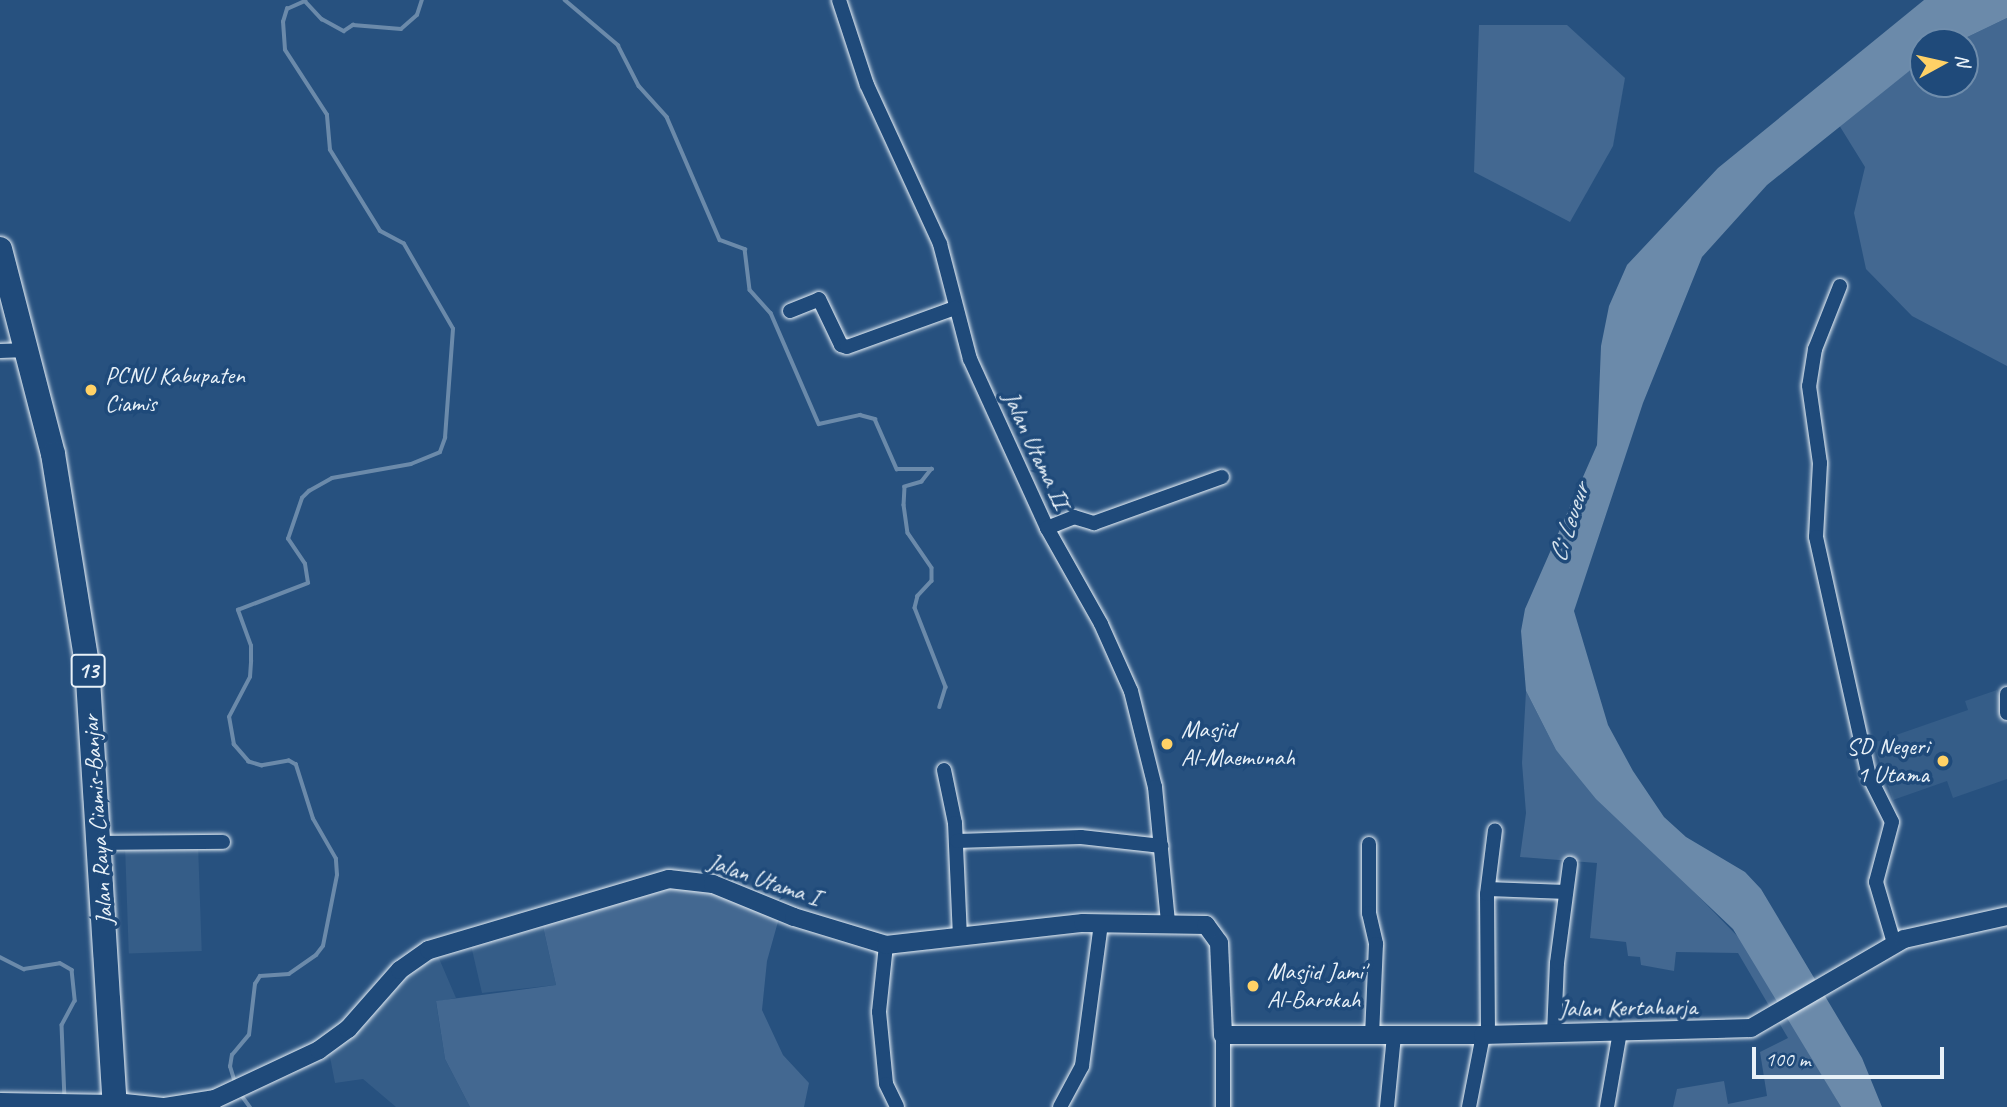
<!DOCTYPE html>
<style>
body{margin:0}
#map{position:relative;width:2007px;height:1107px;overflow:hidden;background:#27517f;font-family:Caveat,sans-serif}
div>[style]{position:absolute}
.built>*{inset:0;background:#355d88;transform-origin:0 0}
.green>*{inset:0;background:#436891}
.water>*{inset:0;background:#6b8aaa}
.stream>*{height:3.5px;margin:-1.75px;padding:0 1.75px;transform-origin:1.75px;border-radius:1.75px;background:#6b8aaa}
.roads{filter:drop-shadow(0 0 2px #e8f1f8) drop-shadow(0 0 2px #e8f1f8)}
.minor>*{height:14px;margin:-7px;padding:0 7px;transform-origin:7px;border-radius:7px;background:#1f4a7a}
.tertiary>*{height:18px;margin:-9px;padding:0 9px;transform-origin:9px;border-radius:9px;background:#1f4a7a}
.trunk>*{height:24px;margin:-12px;padding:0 12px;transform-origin:12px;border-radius:12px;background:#1f4a7a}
.dots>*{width:19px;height:19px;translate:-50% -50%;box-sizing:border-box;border:4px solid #1f4a7a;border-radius:50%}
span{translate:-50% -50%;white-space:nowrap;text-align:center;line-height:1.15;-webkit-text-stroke:7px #1f4a7a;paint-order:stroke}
.shield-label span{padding:2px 5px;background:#1f4a7a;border:2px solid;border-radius:5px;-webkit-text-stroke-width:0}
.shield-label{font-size:23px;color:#e8f1f8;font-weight:700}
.poi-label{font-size:24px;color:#e8f1f8}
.left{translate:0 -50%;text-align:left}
.right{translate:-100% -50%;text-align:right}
.street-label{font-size:24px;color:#e8f1f8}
.water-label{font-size:26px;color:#d5e2ec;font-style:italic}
.north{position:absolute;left:1909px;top:28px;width:70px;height:70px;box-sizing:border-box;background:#1f4a7a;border:2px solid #6f8dac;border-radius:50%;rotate:82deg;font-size:19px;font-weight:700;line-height:28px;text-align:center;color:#e8f1f8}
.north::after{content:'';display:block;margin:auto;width:24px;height:32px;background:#ffd166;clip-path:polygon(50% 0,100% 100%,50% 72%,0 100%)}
.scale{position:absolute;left:1752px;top:1047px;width:192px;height:32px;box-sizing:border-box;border:4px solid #e8f1f8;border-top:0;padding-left:9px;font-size:21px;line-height:24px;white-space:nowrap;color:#e8f1f8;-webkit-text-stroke:5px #1f4a7a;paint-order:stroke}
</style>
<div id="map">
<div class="built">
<i style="clip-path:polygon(1997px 690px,2007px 721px,2007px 779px,1953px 798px,1947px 781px,1893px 800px,1873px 743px,1968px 710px,1965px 701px)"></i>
<i style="left:198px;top:844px;width:107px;height:73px;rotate:88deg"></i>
<i style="clip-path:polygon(542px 922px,556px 985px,482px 993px,470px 941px)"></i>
<i style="clip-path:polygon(438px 956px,456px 998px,436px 1002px,445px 1059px,470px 1107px,396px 1107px,363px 1079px,335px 1083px,329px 1052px,351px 1038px,409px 974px)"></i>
</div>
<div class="green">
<i style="clip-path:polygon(2007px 18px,2007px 366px,1912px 316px,1866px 269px,1854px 213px,1865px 167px,1839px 125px,1923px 60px,1923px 84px,1965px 84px,1965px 42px,1957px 42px)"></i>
<i style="clip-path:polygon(1479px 25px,1567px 25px,1625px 78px,1613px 146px,1570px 222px,1474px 172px)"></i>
<i style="clip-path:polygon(1526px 691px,1556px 750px,1747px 946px,1841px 1107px,1673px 1107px,1677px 1089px,1724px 1081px,1728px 1104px,1767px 1096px,1760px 1052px,1788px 1038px,1738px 953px,1676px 952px,1674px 971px,1641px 965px,1640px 957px,1628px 956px,1626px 942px,1590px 938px,1597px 863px,1520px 857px,1526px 813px,1522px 763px)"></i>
<i style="clip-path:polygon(670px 887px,710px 890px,779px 918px,767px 961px,762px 1010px,783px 1055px,809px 1083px,804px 1107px,470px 1107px,445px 1059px,436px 1001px,556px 985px,542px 922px)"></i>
</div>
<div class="water">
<i style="clip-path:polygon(1924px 0,2007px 0,2007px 18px,1957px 42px,1923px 42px,1923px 60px,1767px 185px,1702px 257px,1643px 403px,1574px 611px,1608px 725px,1633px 771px,1664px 817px,1686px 837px,1745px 872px,1761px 889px,1862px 1058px,1882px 1107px,1841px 1107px,1733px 929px,1596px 799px,1556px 750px,1526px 691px,1521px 631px,1525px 609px,1597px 445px,1601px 346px,1609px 306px,1627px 265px,1718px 168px)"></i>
</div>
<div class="stream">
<i style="left:565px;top:0;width:70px;rotate:40.3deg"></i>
<i style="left:618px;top:45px;width:46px;rotate:62.9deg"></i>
<i style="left:639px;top:86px;width:42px;rotate:47.9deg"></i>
<i style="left:667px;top:117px;width:134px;rotate:66.7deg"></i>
<i style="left:720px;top:240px;width:27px;rotate:20deg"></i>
<i style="left:745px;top:249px;width:41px;rotate:83deg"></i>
<i style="left:750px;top:290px;width:31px;rotate:48deg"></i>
<i style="left:771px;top:313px;width:121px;rotate:66.6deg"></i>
<i style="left:819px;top:424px;width:42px;rotate:-12.4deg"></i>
<i style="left:860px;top:415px;width:16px;rotate:15deg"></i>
<i style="left:875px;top:419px;width:55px;rotate:66.3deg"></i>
<i style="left:897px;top:469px;width:35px"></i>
<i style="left:932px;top:469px;width:16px;rotate:128deg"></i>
<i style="left:922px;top:482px;width:18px;rotate:164deg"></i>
<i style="left:905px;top:487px;width:18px;rotate:93deg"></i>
<i style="left:904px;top:505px;width:28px;rotate:82deg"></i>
<i style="left:908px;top:533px;width:42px;rotate:55.6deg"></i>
<i style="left:932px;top:568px;width:13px;rotate:90deg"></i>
<i style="left:932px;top:581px;width:21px;rotate:133deg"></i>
<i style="left:918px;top:596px;width:12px;rotate:104deg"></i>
<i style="left:915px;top:608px;width:85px;rotate:68.6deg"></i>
<i style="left:946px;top:687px;width:21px;rotate:107deg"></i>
<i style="left:0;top:957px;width:27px;rotate:27deg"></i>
<i style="left:24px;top:969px;width:36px;rotate:-9deg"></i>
<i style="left:60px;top:963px;width:14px;rotate:30deg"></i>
<i style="left:72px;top:970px;width:31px;rotate:84deg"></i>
<i style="left:75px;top:1001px;width:27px;rotate:118deg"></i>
<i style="left:62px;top:1025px;width:74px;rotate:87.7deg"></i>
<i style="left:235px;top:1083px;width:17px;rotate:-107deg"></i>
<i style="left:230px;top:1067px;width:12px;rotate:-81deg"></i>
<i style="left:232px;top:1055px;width:26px;rotate:-50deg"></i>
<i style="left:249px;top:1035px;width:51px;rotate:-83.3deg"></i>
<i style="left:255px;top:984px;width:9px;rotate:-58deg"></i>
<i style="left:260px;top:976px;width:29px;rotate:-4deg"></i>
<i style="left:289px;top:974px;width:33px;rotate:-35deg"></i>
<i style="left:316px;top:955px;width:11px;rotate:-52deg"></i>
<i style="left:323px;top:946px;width:72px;rotate:-78.8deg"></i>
<i style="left:337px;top:875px;width:16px;rotate:-94deg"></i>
<i style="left:336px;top:859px;width:46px;rotate:-119.9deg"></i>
<i style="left:313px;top:819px;width:57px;rotate:-107.5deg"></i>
<i style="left:296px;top:765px;width:8px;rotate:-150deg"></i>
<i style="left:289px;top:761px;width:27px;rotate:170deg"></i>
<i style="left:262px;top:766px;width:14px;rotate:-163deg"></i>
<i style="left:249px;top:762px;width:23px;rotate:-131deg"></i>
<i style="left:234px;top:745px;width:28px;rotate:-100deg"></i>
<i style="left:229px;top:717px;width:45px;rotate:-62.3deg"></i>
<i style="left:250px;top:677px;width:16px;rotate:-86deg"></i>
<i style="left:251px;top:661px;width:15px;rotate:-90deg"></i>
<i style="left:251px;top:646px;width:38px;rotate:-110deg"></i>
<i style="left:238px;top:610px;width:75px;rotate:-21.1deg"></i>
<i style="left:308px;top:583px;width:19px;rotate:-99deg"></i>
<i style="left:305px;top:564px;width:30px;rotate:-124deg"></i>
<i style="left:288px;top:539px;width:43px;rotate:-71.1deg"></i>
<i style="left:302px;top:498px;width:10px;rotate:-45deg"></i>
<i style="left:309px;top:491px;width:26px;rotate:-29deg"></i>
<i style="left:332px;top:478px;width:80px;rotate:-10deg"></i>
<i style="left:411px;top:464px;width:31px;rotate:-22deg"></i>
<i style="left:440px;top:452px;width:15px;rotate:-70deg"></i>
<i style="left:445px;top:438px;width:109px;rotate:-85.8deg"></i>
<i style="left:453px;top:329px;width:98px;rotate:-120deg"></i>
<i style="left:404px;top:244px;width:27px;rotate:-152deg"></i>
<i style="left:380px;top:231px;width:95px;rotate:-121.7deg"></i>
<i style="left:330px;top:150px;width:35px;rotate:-95deg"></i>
<i style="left:327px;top:115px;width:77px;rotate:-122.9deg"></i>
<i style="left:285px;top:50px;width:28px;rotate:-94deg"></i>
<i style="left:283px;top:22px;width:14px;rotate:-73deg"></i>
<i style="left:287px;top:9px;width:20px;rotate:-24deg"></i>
<i style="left:305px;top:1px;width:25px;rotate:47deg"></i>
<i style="left:322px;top:19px;width:25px;rotate:29deg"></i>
<i style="left:344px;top:31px;width:11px;rotate:-34deg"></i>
<i style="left:353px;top:25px;width:48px;rotate:4.8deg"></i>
<i style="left:401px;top:29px;width:21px;rotate:-41deg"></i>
<i style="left:417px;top:15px;width:16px;rotate:-72deg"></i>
<i style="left:240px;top:1093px;width:17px;rotate:54deg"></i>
</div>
<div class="roads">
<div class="minor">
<i style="left:839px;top:0;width:89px;rotate:71.8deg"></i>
<i style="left:867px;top:85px;width:175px;rotate:65.3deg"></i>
<i style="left:940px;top:244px;width:119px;rotate:75.4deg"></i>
<i style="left:970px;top:359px;width:186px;rotate:65.5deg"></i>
<i style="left:1047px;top:528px;width:110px;rotate:60.6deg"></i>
<i style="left:1101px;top:624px;width:73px;rotate:65.9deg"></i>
<i style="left:1131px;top:691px;width:99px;rotate:76deg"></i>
<i style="left:1155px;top:787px;width:137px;rotate:84.5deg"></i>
<i style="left:1840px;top:286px;width:68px;rotate:111.6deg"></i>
<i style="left:1815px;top:349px;width:37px;rotate:99deg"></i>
<i style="left:1809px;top:386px;width:78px;rotate:81.9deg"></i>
<i style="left:1820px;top:463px;width:74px;rotate:93.1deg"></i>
<i style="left:1816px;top:537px;width:245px;rotate:77.5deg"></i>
<i style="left:1869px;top:776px;width:51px;rotate:63.4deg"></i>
<i style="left:1892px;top:822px;width:62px;rotate:104.9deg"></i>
<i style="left:1876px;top:882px;width:64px;rotate:73.6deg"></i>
<i style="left:790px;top:311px;width:31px;rotate:-22deg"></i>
<i style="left:819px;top:299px;width:51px;rotate:64.4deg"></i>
<i style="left:841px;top:345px;width:6px;rotate:18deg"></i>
<i style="left:847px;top:347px;width:115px;rotate:-19.9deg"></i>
<i style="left:0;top:351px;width:27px;rotate:-2deg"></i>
<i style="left:1047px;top:528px;width:29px;rotate:-22deg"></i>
<i style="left:1074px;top:517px;width:21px;rotate:17deg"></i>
<i style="left:1094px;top:523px;width:136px;rotate:-19.8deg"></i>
<i style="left:2007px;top:694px;width:19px;rotate:90deg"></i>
<i style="left:944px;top:770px;width:54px;rotate:78.3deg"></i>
<i style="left:955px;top:823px;width:115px;rotate:87.5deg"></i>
<i style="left:957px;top:841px;width:124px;rotate:-1.8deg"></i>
<i style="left:1081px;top:837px;width:81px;rotate:6.4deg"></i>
<i style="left:100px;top:843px;width:123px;rotate:-0.5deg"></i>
<i style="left:1369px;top:844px;width:69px;rotate:90deg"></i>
<i style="left:1369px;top:913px;width:32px;rotate:77deg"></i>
<i style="left:1376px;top:944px;width:92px;rotate:92.5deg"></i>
<i style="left:1488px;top:889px;width:78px;rotate:2.2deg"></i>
<i style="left:886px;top:945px;width:67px;rotate:96deg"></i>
<i style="left:879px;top:1012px;width:72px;rotate:84.4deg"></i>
<i style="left:886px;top:1084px;width:25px;rotate:64deg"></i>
<i style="left:1554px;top:1034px;width:71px;rotate:-87.6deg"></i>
<i style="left:1557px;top:963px;width:100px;rotate:-82.5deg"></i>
<i style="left:1223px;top:1035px;width:72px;rotate:90deg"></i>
<i style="left:1488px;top:1035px;width:141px;rotate:-90.4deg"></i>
<i style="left:1487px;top:894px;width:64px;rotate:-82.9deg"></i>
<i style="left:0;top:1100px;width:115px;rotate:1deg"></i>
<i style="left:1060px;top:1107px;width:47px;rotate:-61.8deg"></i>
<i style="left:1082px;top:1066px;width:144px;rotate:-82.4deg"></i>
<i style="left:1387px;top:1107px;width:71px;rotate:-84.4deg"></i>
<i style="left:1469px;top:1107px;width:73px;rotate:-79deg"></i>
<i style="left:1607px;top:1107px;width:76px;rotate:-80.2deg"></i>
</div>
<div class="tertiary">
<i style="left:115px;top:1102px;width:48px;rotate:5.9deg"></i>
<i style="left:165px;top:1107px;width:51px;rotate:-9.1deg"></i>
<i style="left:215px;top:1099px;width:115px;rotate:-25.2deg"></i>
<i style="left:319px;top:1050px;width:36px;rotate:-36deg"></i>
<i style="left:348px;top:1029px;width:79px;rotate:-48.6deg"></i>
<i style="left:400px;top:970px;width:35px;rotate:-35deg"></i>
<i style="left:429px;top:950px;width:250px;rotate:-16.5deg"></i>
<i style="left:669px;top:879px;width:44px;rotate:6.5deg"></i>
<i style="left:713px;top:884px;width:87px;rotate:22.2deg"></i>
<i style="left:794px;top:917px;width:96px;rotate:16.9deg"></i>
<i style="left:886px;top:945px;width:198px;rotate:-6.4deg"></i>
<i style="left:1083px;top:923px;width:123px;rotate:0.9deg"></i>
<i style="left:1206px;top:925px;width:22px;rotate:54deg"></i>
<i style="left:1219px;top:943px;width:92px;rotate:87.5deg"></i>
<i style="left:1223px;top:1035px;width:260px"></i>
<i style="left:1483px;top:1035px;width:268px;rotate:-1.5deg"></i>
<i style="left:1751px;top:1028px;width:177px;rotate:-30.2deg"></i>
<i style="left:1904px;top:939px;width:106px;rotate:-12.6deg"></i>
</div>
<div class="trunk">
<i style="left:0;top:249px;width:212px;rotate:75.5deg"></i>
<i style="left:53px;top:454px;width:213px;rotate:80.8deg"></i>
<i style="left:87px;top:664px;width:444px;rotate:86.4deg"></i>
</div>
</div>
<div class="dots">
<i style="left:91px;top:390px;background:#ffd166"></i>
<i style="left:1167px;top:744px;background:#ffd166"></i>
<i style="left:1943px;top:761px;background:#ffd166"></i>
<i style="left:1253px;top:986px;background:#ffd166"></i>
</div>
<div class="shield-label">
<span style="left:88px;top:671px">13</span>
</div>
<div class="poi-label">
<span class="left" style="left:105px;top:390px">PCNU Kabupaten<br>Ciamis</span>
<span class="left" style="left:1181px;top:744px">Masjid<br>Al-Maemunah</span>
<span class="right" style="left:1929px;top:761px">SD Negeri<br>1 Utama</span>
<span class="left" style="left:1267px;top:986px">Masjid Jami'<br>Al-Barokah</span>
</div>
<div class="street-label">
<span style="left:1036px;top:450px;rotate:65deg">Jalan Utama II</span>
<span style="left:98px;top:820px;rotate:-94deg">Jalan Raya Ciamis-Banjar</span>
<span style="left:764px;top:880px;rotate:19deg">Jalan Utama I</span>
<span style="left:1628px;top:1008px;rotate:-1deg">Jalan Kertaharja</span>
</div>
<div class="water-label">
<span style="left:1569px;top:523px;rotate:-72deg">Ci Leueur</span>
</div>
<div class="north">N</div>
<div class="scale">100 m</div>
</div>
